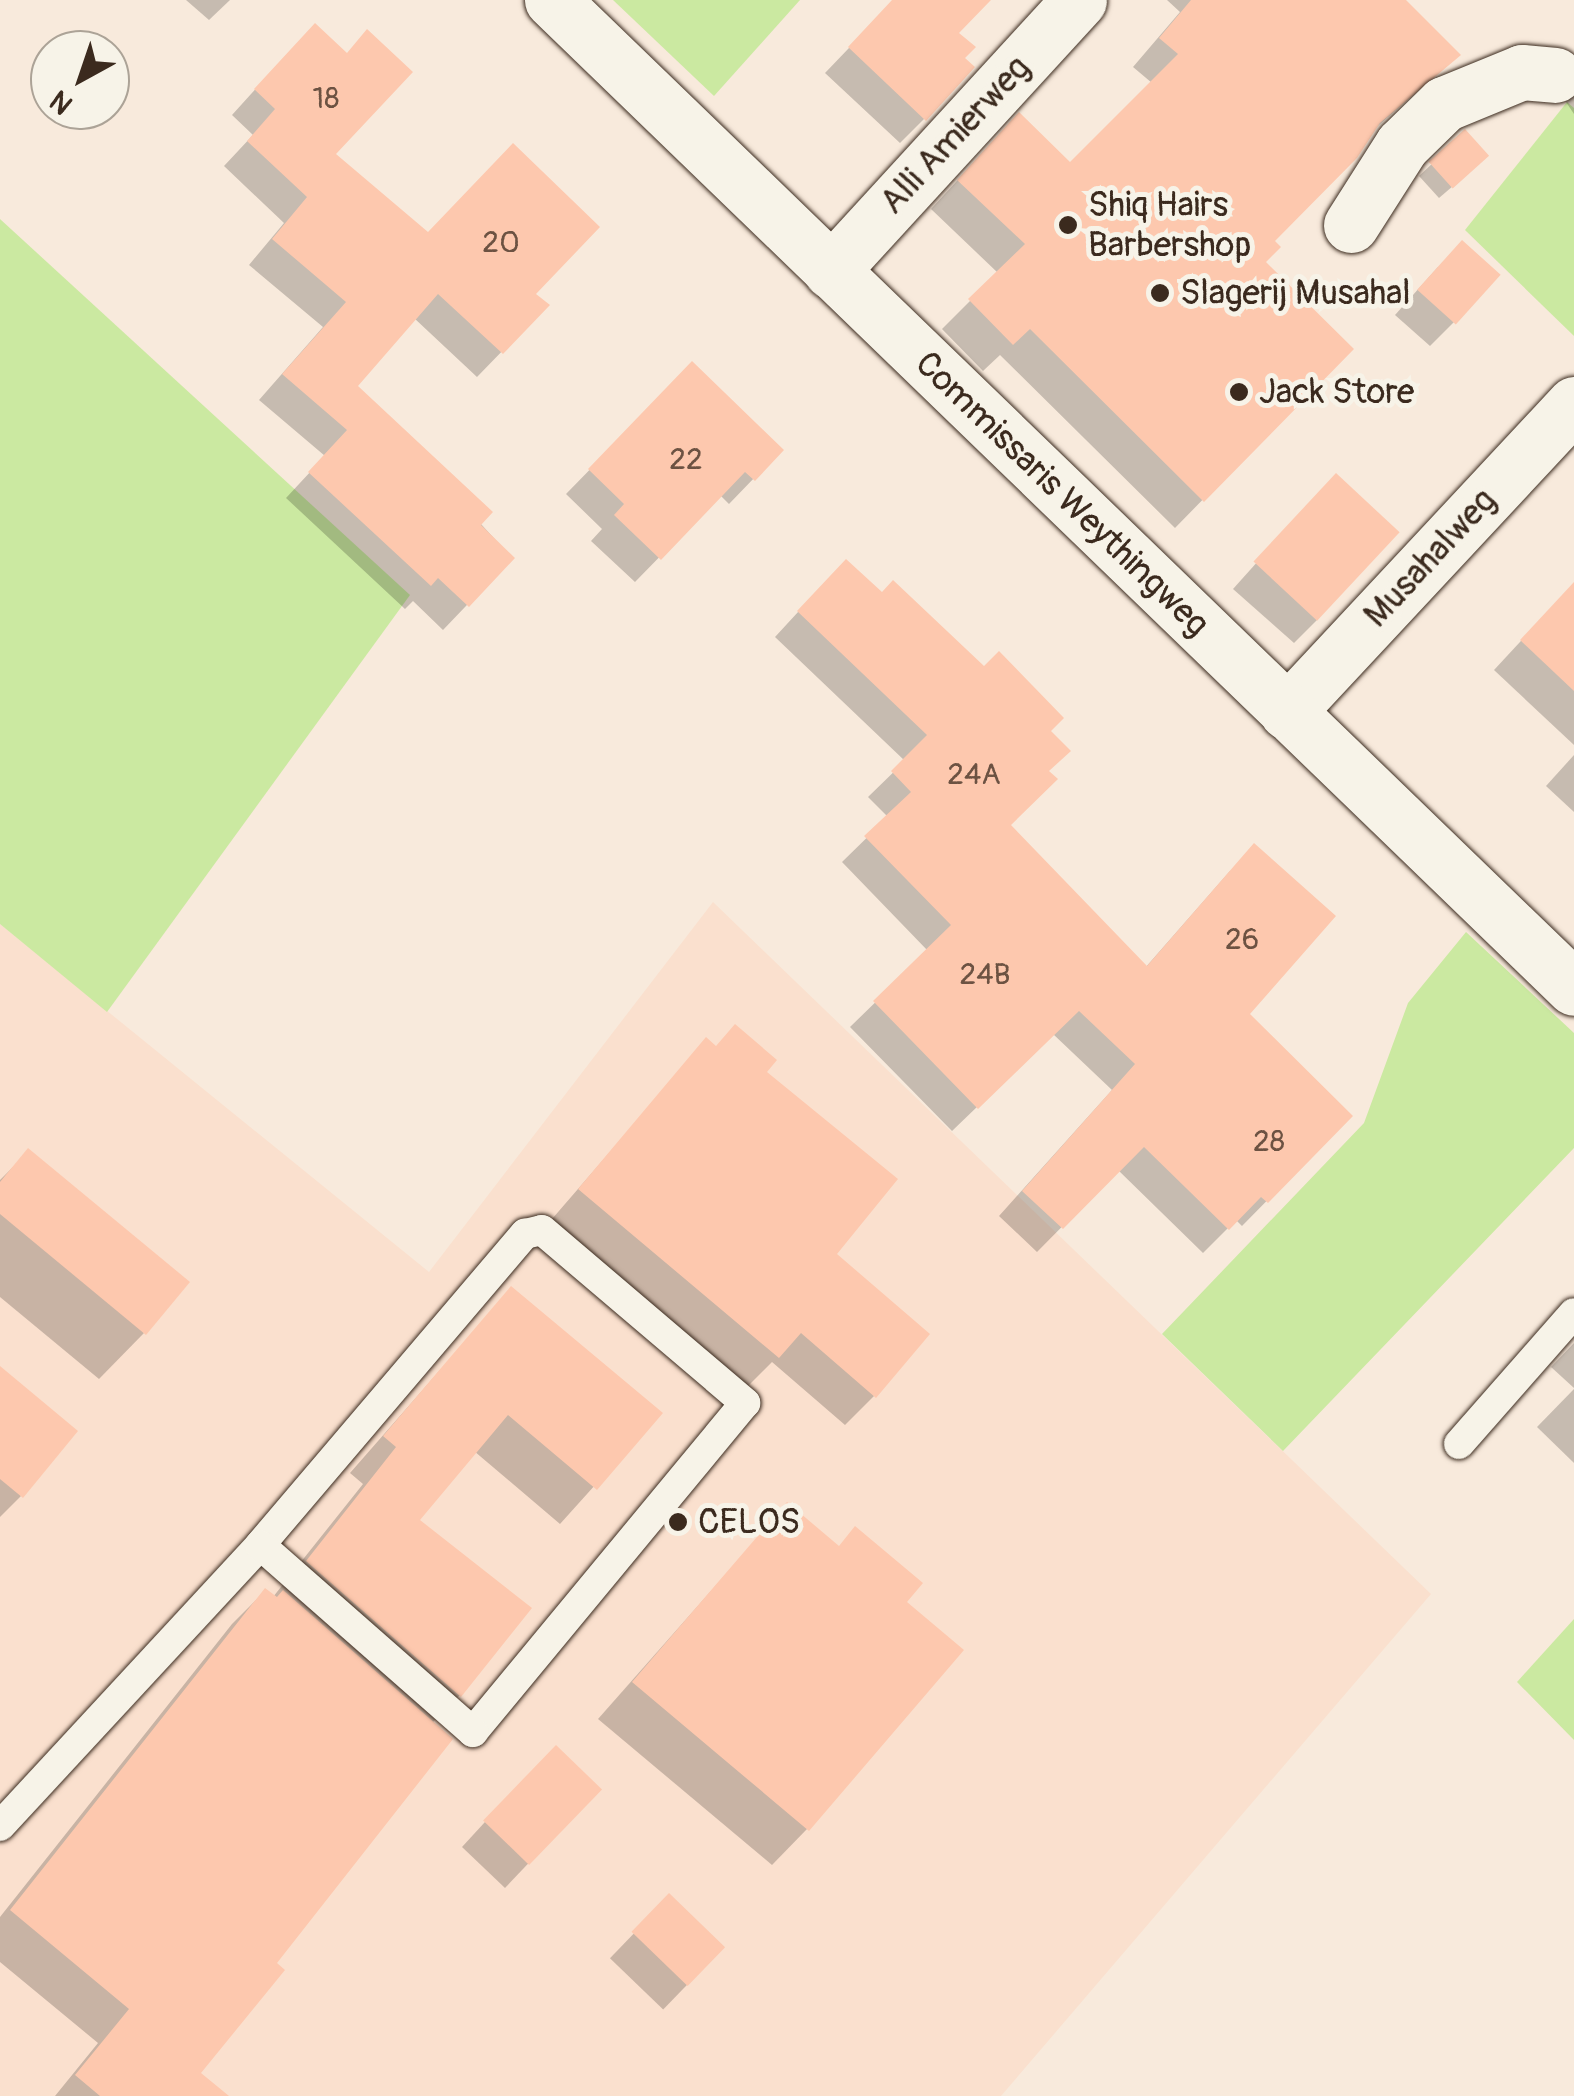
<!DOCTYPE html>
<style>
body{margin:0}
#map{position:relative;width:1574px;height:2096px;overflow:hidden;background:#f8eadc;font-family:Pangolin,sans-serif}
div>[style]{position:absolute}
.built>*{inset:0;background:#fae0ce}
.green>*{inset:0;background:#cbe9a1}
.shadow>*{inset:0;background:#0003;transform-origin:0 0}
.building>*{inset:0;background:#fdc8ae;transform-origin:0 0}
.roads{filter:drop-shadow(0 0 2px #3b2a1e) drop-shadow(0 0 2px #3b2a1e)}
.service>*{height:30px;margin:-15px;padding:0 15px;transform-origin:15px;border-radius:15px;background:#f7f3e8}
.minor>*{height:55px;margin:-27.5px;padding:0 27.5px;transform-origin:27.5px;border-radius:27.5px;background:#f7f3e8}
.secondary>*{height:55px;margin:-27.5px;padding:0 27.5px;transform-origin:27.5px;border-radius:27.5px;background:#f7f3e8}
.dots>*{width:28px;height:28px;translate:-50% -50%;box-sizing:border-box;border:5px solid #f7f3e8;border-radius:50%}
span{translate:-50% -50%;white-space:nowrap;text-align:center;line-height:1.15;-webkit-text-stroke:10px #f7f3e8;paint-order:stroke}
.number-label{font-size:30px;color:#6c5242}
.number-label span{-webkit-text-stroke-width:0}
.street-label{font-size:35px;color:#3b2a1e}
.poi-label{font-size:35px;color:#3b2a1e}
.left{translate:0 -50%;text-align:left}
.north{position:absolute;left:30px;top:30px;width:100px;height:100px;box-sizing:border-box;background:#f7f3e8;border:2px solid #aca397;border-radius:50%;rotate:220deg;font-size:28px;font-weight:700;line-height:40px;text-align:center;color:#3b2a1e}
.north::after{content:'';display:block;margin:auto;width:35px;height:45px;background:#3b2a1e;clip-path:polygon(50% 0,100% 100%,50% 72%,0 100%)}
</style>
<div id="map">
<div class="built">
<i style="clip-path:polygon(713px 902px,1431px 1594px,1001px 2096px,0 2096px,0 924px,429px 1272px)"></i>
</div>
<div class="green">
<i style="clip-path:polygon(613px 0,800px 0,714px 96px)"></i>
<i style="clip-path:polygon(1567px 102px,1574px 108px,1574px 336px,1465px 230px)"></i>
<i style="clip-path:polygon(0 219px,410px 595px,107px 1012px,0 924px)"></i>
<i style="clip-path:polygon(1466px 932px,1574px 1033px,1574px 1148px,1283px 1451px,1162px 1334px,1364px 1123px,1408px 1003px)"></i>
<i style="clip-path:polygon(1574px 1619px,1574px 1740px,1517px 1682px)"></i>
</div>
<div class="shadow">
<i style="clip-path:polygon(186px 0,230px 0,209px 20px)"></i>
<i style="clip-path:polygon(895px 0,987px 0,956px 33px,924px 119px,900px 143px,825px 73px)"></i>
<i style="clip-path:polygon(1167px 0,1402px 0,1458px 55px,1371px 132px,1272px 241px,1262px 262px,1350px 349px,1175px 528px,1000px 355px,983px 371px,942px 329px,998px 273px,931px 209px,992px 143px,1070px 166px,1152px 83px,1133px 67px,1180px 12px)"></i>
<i style="clip-path:polygon(291px 50px,332px 155px,428px 235px,546px 306px,477px 377px,414px 318px,355px 386px,512px 558px,443px 630px,413px 601px,405px 609px,286px 498px,325px 456px,259px 400px,323px 327px,249px 265px,284px 223px,224px 166px,253px 135px,232px 115px)"></i>
<i style="clip-path:polygon(1574px 83px,1574px 114px,1562px 96px)"></i>
<i style="clip-path:polygon(1465px 133px,1474px 168px,1439px 198px,1419px 176px)"></i>
<i style="clip-path:polygon(1438px 267px,1454px 322px,1430px 346px,1395px 315px)"></i>
<i style="clip-path:polygon(692px 365px,781px 450px,729px 504px,720px 495px,635px 582px,591px 541px,602px 529px,566px 494px)"></i>
<i style="clip-path:polygon(1312px 501px,1318px 619px,1294px 643px,1233px 589px)"></i>
<i style="clip-path:polygon(1574px 584px,1574px 745px,1494px 670px)"></i>
<i style="clip-path:polygon(822px 586px,1048px 731px,1046px 772px,1008px 825px,1145px 968px,1230px 871px,1246px 1014px,1350px 1116px,1242px 1226px,1236px 1220px,1203px 1253px,1118px 1170px,1037px 1252px,999px 1216px,1112px 1090px,1053px 1034px,952px 1131px,850px 1027px,928px 951px,842px 862px,888px 817px,868px 797px,905px 761px,775px 637px)"></i>
<i style="clip-path:polygon(1574px 755px,1574px 812px,1546px 786px)"></i>
<i style="clip-path:polygon(706px 1041px,833px 1254px,874px 1396px,845px 1425px,772px 1362px,748px 1386px,552px 1219px)"></i>
<i style="clip-path:polygon(28px 1152px,144px 1333px,99px 1379px,0 1297px,0 1180px)"></i>
<i style="clip-path:polygon(511px 1289px,659px 1414px,560px 1524px,474px 1451px,416px 1520px,460px 1695px,431px 1724px,197px 2073px,190px 2096px,55px 2096px,98px 2043px,0 1962px,0 1917px,232px 1624px,265px 1591px,273px 1597px,363px 1484px,350px 1473px)"></i>
<i style="clip-path:polygon(1574px 1343px,1574px 1388px,1551px 1367px)"></i>
<i style="clip-path:polygon(0 1370px,21px 1496px,0 1517px)"></i>
<i style="clip-path:polygon(1574px 1389px,1574px 1463px,1537px 1427px)"></i>
<i style="clip-path:polygon(787px 1505px,903px 1603px,807px 1829px,772px 1865px,598px 1719px)"></i>
<i style="clip-path:polygon(531px 1772px,599px 1789px,505px 1888px,462px 1847px)"></i>
<i style="left:669px;top:1897px;width:74px;height:85px;rotate:44deg"></i>
</div>
<div class="building">
<i style="clip-path:polygon(892px 0,991px 0,959px 33px,976px 47px,965px 58px,975px 67px,926px 121px,848px 47px)"></i>
<i style="clip-path:polygon(1191px 0,1406px 0,1461px 55px,1380px 123px,1357px 158px,1275px 241px,1281px 247px,1266px 262px,1354px 349px,1204px 502px,1030px 329px,1013px 345px,968px 299px,1025px 244px,957px 180px,1019px 112px,1070px 162px,1178px 54px,1159px 38px)"></i>
<i style="clip-path:polygon(315px 23px,347px 53px,367px 29px,413px 72px,336px 154px,428px 232px,513px 143px,600px 227px,536px 294px,550px 305px,503px 354px,438px 294px,358px 386px,493px 512px,481px 525px,515px 558px,469px 607px,438px 578px,431px 586px,308px 472px,347px 430px,282px 374px,346px 302px,272px 239px,307px 197px,247px 141px,275px 109px,254px 89px)"></i>
<i style="left:1465px;top:129px;width:36px;height:49px;rotate:48deg"></i>
<i style="left:1462px;top:240px;width:52px;height:67px;rotate:42deg"></i>
<i style="clip-path:polygon(692px 361px,784px 450px,755px 481px,745px 472px,661px 560px,614px 515px,624px 504px,588px 469px)"></i>
<i style="left:1336px;top:473px;width:87px;height:121px;rotate:43deg"></i>
<i style="clip-path:polygon(846px 559px,882px 592px,893px 580px,984px 666px,999px 651px,1064px 718px,1051px 731px,1071px 751px,1049px 771px,1058px 779px,1011px 825px,1147px 966px,1254px 843px,1336px 916px,1250px 1014px,1353px 1116px,1268px 1203px,1261px 1197px,1229px 1230px,1144px 1147px,1063px 1229px,1022px 1191px,1135px 1064px,1079px 1011px,978px 1109px,873px 1001px,951px 925px,864px 836px,911px 792px,891px 771px,927px 735px,797px 611px)"></i>
<i style="clip-path:polygon(1574px 582px,1574px 691px,1520px 640px)"></i>
<i style="clip-path:polygon(735px 1024px,777px 1060px,767px 1072px,898px 1179px,837px 1254px,930px 1334px,876px 1398px,801px 1333px,779px 1358px,578px 1189px,706px 1037px,716px 1046px)"></i>
<i style="clip-path:polygon(28px 1148px,190px 1282px,146px 1335px,0 1214px,0 1182px)"></i>
<i style="clip-path:polygon(511px 1286px,663px 1413px,597px 1490px,508px 1415px,420px 1520px,532px 1608px,461px 1697px,306px 1561px,396px 1447px,383px 1436px)"></i>
<i style="clip-path:polygon(0 1366px,78px 1431px,23px 1498px,0 1479px)"></i>
<i style="clip-path:polygon(787px 1502px,839px 1546px,855px 1526px,923px 1583px,907px 1602px,964px 1650px,809px 1831px,632px 1682px)"></i>
<i style="clip-path:polygon(265px 1588px,277px 1597px,283px 1590px,453px 1739px,277px 1963px,285px 1970px,201px 2073px,229px 2096px,100px 2096px,75px 2075px,129px 2009px,10px 1910px)"></i>
<i style="left:556px;top:1745px;width:64px;height:105px;rotate:44deg"></i>
<i style="left:669px;top:1893px;width:78px;height:54px;rotate:44deg"></i>
</div>
<div class="roads">
<div class="service">
<i style="left:1459px;top:1444px;width:174px;rotate:-48.7deg"></i>
<i style="left:0;top:1826px;width:383px;rotate:-47.2deg"></i>
<i style="left:260px;top:1545px;width:409px;rotate:-49.6deg"></i>
<i style="left:525px;top:1234px;width:17px;rotate:-13deg"></i>
<i style="left:542px;top:1230px;width:267px;rotate:40.4deg"></i>
<i style="left:745px;top:1403px;width:427px;rotate:129.6deg"></i>
<i style="left:473px;top:1732px;width:283px;rotate:-138.7deg"></i>
</div>
<div class="minor">
<i style="left:1351px;top:225px;width:95px;rotate:-57.5deg"></i>
<i style="left:1402px;top:145px;width:59px;rotate:-44.3deg"></i>
<i style="left:1444px;top:104px;width:84px;rotate:-22.3deg"></i>
<i style="left:1522px;top:72px;width:33px;rotate:5deg"></i>
<i style="left:831px;top:271px;width:367px;rotate:-47.5deg"></i>
<i style="left:1287px;top:712px;width:421px;rotate:-47deg"></i>
</div>
<div class="secondary">
<i style="left:552px;top:0;width:1421px;rotate:44.03deg"></i>
</div>
</div>
<div class="dots">
<i style="left:1068px;top:225px;background:#3b2a1e"></i>
<i style="left:1160px;top:293px;background:#3b2a1e"></i>
<i style="left:1239px;top:392px;background:#3b2a1e"></i>
<i style="left:678px;top:1522px;background:#3b2a1e"></i>
</div>
<div class="number-label">
<span style="left:326px;top:99px">18</span>
<span style="left:501px;top:243px">20</span>
<span style="left:686px;top:460px">22</span>
<span style="left:974px;top:775px">24A</span>
<span style="left:1242px;top:940px">26</span>
<span style="left:985px;top:975px">24B</span>
<span style="left:1269px;top:1142px">28</span>
</div>
<div class="street-label">
<span style="left:955px;top:135px;rotate:-47deg">Alli Amierweg</span>
<span style="left:1062px;top:494px;rotate:44deg">Commissaris Weythingweg</span>
<span style="left:1430px;top:558px;rotate:-47deg">Musahalweg</span>
</div>
<div class="poi-label">
<span class="left" style="left:1088px;top:225px">Shiq Hairs<br>Barbershop</span>
<span class="left" style="left:1180px;top:293px">Slagerij Musahal</span>
<span class="left" style="left:1259px;top:392px">Jack Store</span>
<span class="left" style="left:698px;top:1522px">CELOS</span>
</div>
<div class="north">N</div>
</div>
